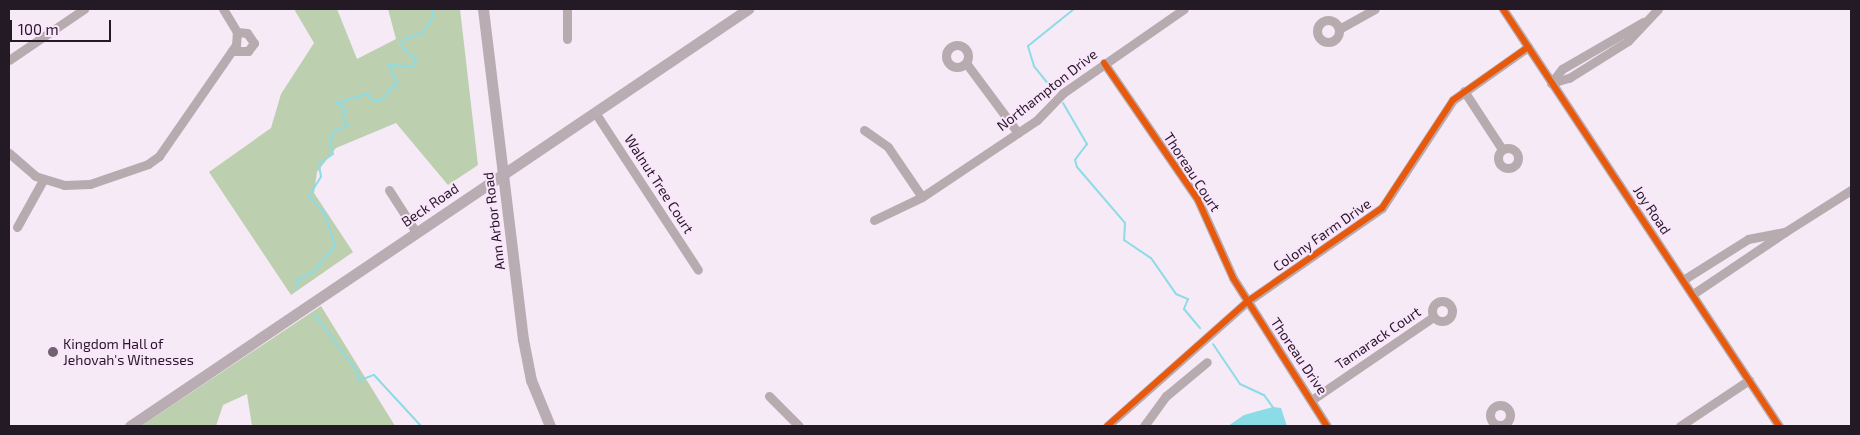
<!DOCTYPE html>
<style>
body{margin:0}
#map{position:relative;width:1860px;height:435px;overflow:hidden;background:#f6eaf7;font-family:"Exo 2",sans-serif}
div>[style]{position:absolute}
.forest>*{inset:0;background:#bccfae}
.water>*{inset:0;background:#8cdce7}
.stream>*{height:2px;margin:-1px;padding:0 1px;transform-origin:1px;border-radius:1px;background:#8cdce7}
.minor>*{height:9px;margin:-4.5px;padding:0 4.5px;transform-origin:4.5px;border-radius:4.5px;background:#b8abaf}
.minor>.ring{margin:-4.5px;padding:0;box-sizing:content-box;background:none;border:9px solid #b8abaf;border-radius:50%}
.major>*{height:11px;margin:-5.5px;padding:0 5.5px;transform-origin:5.5px;border-radius:5.5px;background:#baacb3}
.cycleway>*{height:6px;margin:-3px;padding:0 3px;transform-origin:3px;border-radius:3px;background:#e8590c}
.dots>*{width:14px;height:14px;translate:-50% -50%;box-sizing:border-box;border:2px solid #fbe5fc;border-radius:50%}
span{translate:-50% -50%;white-space:nowrap;text-align:center;line-height:1.15;-webkit-text-stroke:4px #fbe5fc;paint-order:stroke}
.street-label{font-size:14px;color:#241a25}
.poi-label{font-size:14px;color:#241a25}
.left{translate:0 -50%;text-align:left}
.frame{position:absolute;inset:0;border:10px solid #241a25;pointer-events:none}
.scale{position:absolute;left:10px;top:20px;width:101px;height:22px;box-sizing:border-box;border:2px solid #241a25;border-top:0;padding-left:6px;font-size:15px;line-height:18px;white-space:nowrap;color:#241a25;-webkit-text-stroke:4px #fbe5fc;paint-order:stroke}
</style>
<div id="map">
<div class="forest">
<i style="clip-path:polygon(294px 9px,337px 9px,357px 59px,396px 39px,388px 9px,460px 9px,478px 165px,448px 185px,396px 123px,336px 148px,317px 172px,314px 193px,353px 252px,291px 295px,209px 172px,271px 128px,281px 94px,314px 43px)"></i>
<i style="clip-path:polygon(321px 306px,395px 426px,252px 426px,247px 394px,223px 405px,216px 426px,141px 426px)"></i>
</div>
<div class="water">
<i style="clip-path:polygon(1273px 407px,1281px 408px,1287px 426px,1228px 426px,1244px 415px)"></i>
</div>
<div class="stream">
<i style="left:1054px;top:91px;width:32px;rotate:-129deg"></i>
<i style="left:1034px;top:66px;width:21px;rotate:-107deg"></i>
<i style="left:1028px;top:46px;width:59px;rotate:-38.8deg"></i>
<i style="left:1063px;top:103px;width:48px;rotate:59.7deg"></i>
<i style="left:1087px;top:144px;width:20px;rotate:127deg"></i>
<i style="left:1075px;top:160px;width:7px;rotate:74deg"></i>
<i style="left:1077px;top:167px;width:74px;rotate:49.4deg"></i>
<i style="left:1125px;top:223px;width:17px;rotate:93deg"></i>
<i style="left:1124px;top:240px;width:32px;rotate:34deg"></i>
<i style="left:1151px;top:258px;width:44px;rotate:55.2deg"></i>
<i style="left:1176px;top:294px;width:13px;rotate:23deg"></i>
<i style="left:1188px;top:299px;width:11px;rotate:112deg"></i>
<i style="left:1184px;top:309px;width:25px;rotate:50deg"></i>
<i style="left:296px;top:288px;width:7px;rotate:-90deg"></i>
<i style="left:296px;top:281px;width:19px;rotate:-28deg"></i>
<i style="left:313px;top:272px;width:34px;rotate:-50deg"></i>
<i style="left:335px;top:246px;width:34px;rotate:-107deg"></i>
<i style="left:325px;top:214px;width:24px;rotate:-132deg"></i>
<i style="left:309px;top:196px;width:22px;rotate:-58deg"></i>
<i style="left:321px;top:177px;width:13px;rotate:-99deg"></i>
<i style="left:319px;top:164px;width:17px;rotate:-36deg"></i>
<i style="left:333px;top:154px;width:10px;rotate:-107deg"></i>
<i style="left:330px;top:144px;width:12px;rotate:-76deg"></i>
<i style="left:333px;top:132px;width:17px;rotate:-24deg"></i>
<i style="left:349px;top:125px;width:10px;rotate:-135deg"></i>
<i style="left:342px;top:118px;width:8px;rotate:-60deg"></i>
<i style="left:346px;top:111px;width:12px;rotate:-138deg"></i>
<i style="left:337px;top:103px;width:31px;rotate:-17deg"></i>
<i style="left:367px;top:94px;width:9px;rotate:49deg"></i>
<i style="left:373px;top:101px;width:7px"></i>
<i style="left:380px;top:101px;width:25px;rotate:-47deg"></i>
<i style="left:397px;top:83px;width:21px;rotate:-113deg"></i>
<i style="left:389px;top:64px;width:24px;rotate:7deg"></i>
<i style="left:413px;top:67px;width:9px;rotate:-69deg"></i>
<i style="left:416px;top:59px;width:18px;rotate:-139deg"></i>
<i style="left:402px;top:47px;width:7px;rotate:-82deg"></i>
<i style="left:403px;top:40px;width:21px;rotate:-19deg"></i>
<i style="left:423px;top:33px;width:19px;rotate:-58deg"></i>
<i style="left:433px;top:17px;width:8px;rotate:-97deg"></i>
<i style="left:314px;top:314px;width:75px;rotate:53.1deg"></i>
<i style="left:359px;top:374px;width:7px;rotate:98deg"></i>
<i style="left:358px;top:381px;width:17px;rotate:-21deg"></i>
<i style="left:374px;top:375px;width:69px;rotate:47.3deg"></i>
<i style="left:1213px;top:344px;width:48px;rotate:56deg"></i>
<i style="left:1240px;top:384px;width:26px;rotate:25deg"></i>
<i style="left:1264px;top:395px;width:17px;rotate:54deg"></i>
</div>
<div class="minor">
<i style="left:567px;top:9px;width:30px;rotate:90deg"></i>
<i style="left:1503px;top:9px;width:500px;rotate:56.5deg"></i>
<i class="ring" style="left:1317px;top:20px;width:13px;height:13px"></i>
<i style="left:1339px;top:29px;width:41px;rotate:-29.1deg"></i>
<i class="ring" style="left:946px;top:45px;width:13px;height:13px"></i>
<i style="left:232px;top:51px;width:16px"></i>
<i style="left:248px;top:51px;width:10px;rotate:-53deg"></i>
<i style="left:254px;top:43px;width:12px;rotate:-125deg"></i>
<i style="left:247px;top:33px;width:10px;rotate:-174deg"></i>
<i style="left:9px;top:60px;width:91px;rotate:-34.2deg"></i>
<i style="left:966px;top:63px;width:87px;rotate:53.4deg"></i>
<i style="left:1104px;top:63px;width:166px;rotate:55.5deg"></i>
<i style="left:1198px;top:200px;width:85px;rotate:65.8deg"></i>
<i style="left:1233px;top:278px;width:175px;rotate:57.6deg"></i>
<i style="left:1551px;top:83px;width:19px;rotate:-16deg"></i>
<i style="left:1569px;top:78px;width:70px;rotate:-32.1deg"></i>
<i style="left:1628px;top:41px;width:44px;rotate:-46.8deg"></i>
<i style="left:1551px;top:83px;width:18px;rotate:-52deg"></i>
<i style="left:1562px;top:69px;width:94px;rotate:-30.1deg"></i>
<i style="left:1464px;top:91px;width:69px;rotate:56.8deg"></i>
<i style="left:596px;top:114px;width:186px;rotate:56.8deg"></i>
<i style="left:864px;top:130px;width:29px;rotate:35deg"></i>
<i style="left:888px;top:147px;width:60px;rotate:55.8deg"></i>
<i class="ring" style="left:1498px;top:148px;width:11px;height:11px"></i>
<i style="left:9px;top:153px;width:35px;rotate:41deg"></i>
<i style="left:35px;top:176px;width:30px;rotate:17deg"></i>
<i style="left:64px;top:185px;width:26px;rotate:-2deg"></i>
<i style="left:90px;top:184px;width:61px;rotate:-19deg"></i>
<i style="left:148px;top:164px;width:14px;rotate:-36deg"></i>
<i style="left:159px;top:156px;width:135px;rotate:-55.3deg"></i>
<i style="left:236px;top:45px;width:13px;rotate:-86deg"></i>
<i style="left:237px;top:32px;width:27px;rotate:-121deg"></i>
<i style="left:389px;top:190px;width:50px;rotate:57.3deg"></i>
<i style="left:874px;top:220px;width:53px;rotate:-25.6deg"></i>
<i style="left:922px;top:197px;width:138px;rotate:-33.8deg"></i>
<i style="left:1037px;top:120px;width:37px;rotate:-46deg"></i>
<i style="left:1063px;top:93px;width:147px;rotate:-34.8deg"></i>
<i style="left:17px;top:227px;width:54px;rotate:-61deg"></i>
<i style="left:1785px;top:232px;width:78px;rotate:-32.5deg"></i>
<i style="left:1683px;top:280px;width:77px;rotate:-32.2deg"></i>
<i style="left:1748px;top:239px;width:38px;rotate:-11deg"></i>
<i style="left:1785px;top:232px;width:111px;rotate:146deg"></i>
<i class="ring" style="left:1432px;top:301px;width:11px;height:11px"></i>
<i style="left:769px;top:396px;width:42px;rotate:45deg"></i>
<i style="left:1313px;top:399px;width:145px;rotate:-34.3deg"></i>
<i class="ring" style="left:1490px;top:405px;width:11px;height:11px"></i>
<i style="left:1107px;top:426px;width:188px;rotate:-41.6deg"></i>
<i style="left:1248px;top:301px;width:163px;rotate:-34.8deg"></i>
<i style="left:1382px;top:208px;width:129px;rotate:-56.7deg"></i>
<i style="left:1453px;top:100px;width:92px;rotate:-35.2deg"></i>
<i style="left:1144px;top:426px;width:37px;rotate:-54deg"></i>
<i style="left:1166px;top:396px;width:53px;rotate:-39.7deg"></i>
<i style="left:1680px;top:426px;width:83px;rotate:-33.7deg"></i>
</div>
<div class="major">
<i style="left:483px;top:9px;width:332px;rotate:83.1deg"></i>
<i style="left:523px;top:339px;width:42px;rotate:79deg"></i>
<i style="left:531px;top:380px;width:50px;rotate:67.6deg"></i>
<i style="left:130px;top:426px;width:746px;rotate:-34.01deg"></i>
</div>
<div class="cycleway">
<i style="left:1503px;top:9px;width:500px;rotate:56.5deg"></i>
<i style="left:1104px;top:63px;width:166px;rotate:55.5deg"></i>
<i style="left:1198px;top:200px;width:85px;rotate:65.8deg"></i>
<i style="left:1233px;top:278px;width:175px;rotate:57.6deg"></i>
<i style="left:1107px;top:426px;width:188px;rotate:-41.6deg"></i>
<i style="left:1248px;top:301px;width:163px;rotate:-34.8deg"></i>
<i style="left:1382px;top:208px;width:129px;rotate:-56.7deg"></i>
<i style="left:1453px;top:100px;width:92px;rotate:-35.2deg"></i>
</div>
<div class="dots">
<i style="left:53px;top:352px;background:#6e636e"></i>
</div>
<div class="street-label">
<span style="left:1047px;top:90px;rotate:-38deg">Northampton Drive</span>
<span style="left:1192px;top:172px;rotate:57deg">Thoreau Court</span>
<span style="left:659px;top:184px;rotate:57deg">Walnut Tree Court</span>
<span style="left:430px;top:205px;rotate:-34deg">Beck Road</span>
<span style="left:1652px;top:210px;rotate:56deg">Joy Road</span>
<span style="left:494px;top:221px;rotate:-97deg">Ann Arbor Road</span>
<span style="left:1322px;top:235px;rotate:-35deg">Colony Farm Drive</span>
<span style="left:1378px;top:338px;rotate:-34deg">Tamarack Court</span>
<span style="left:1299px;top:356px;rotate:56deg">Thoreau Drive</span>
</div>
<div class="poi-label">
<span class="left" style="left:63px;top:352px">Kingdom Hall of<br>Jehovah's Witnesses</span>
</div>
<div class="frame"></div>
<div class="scale">100 m</div>
</div>
